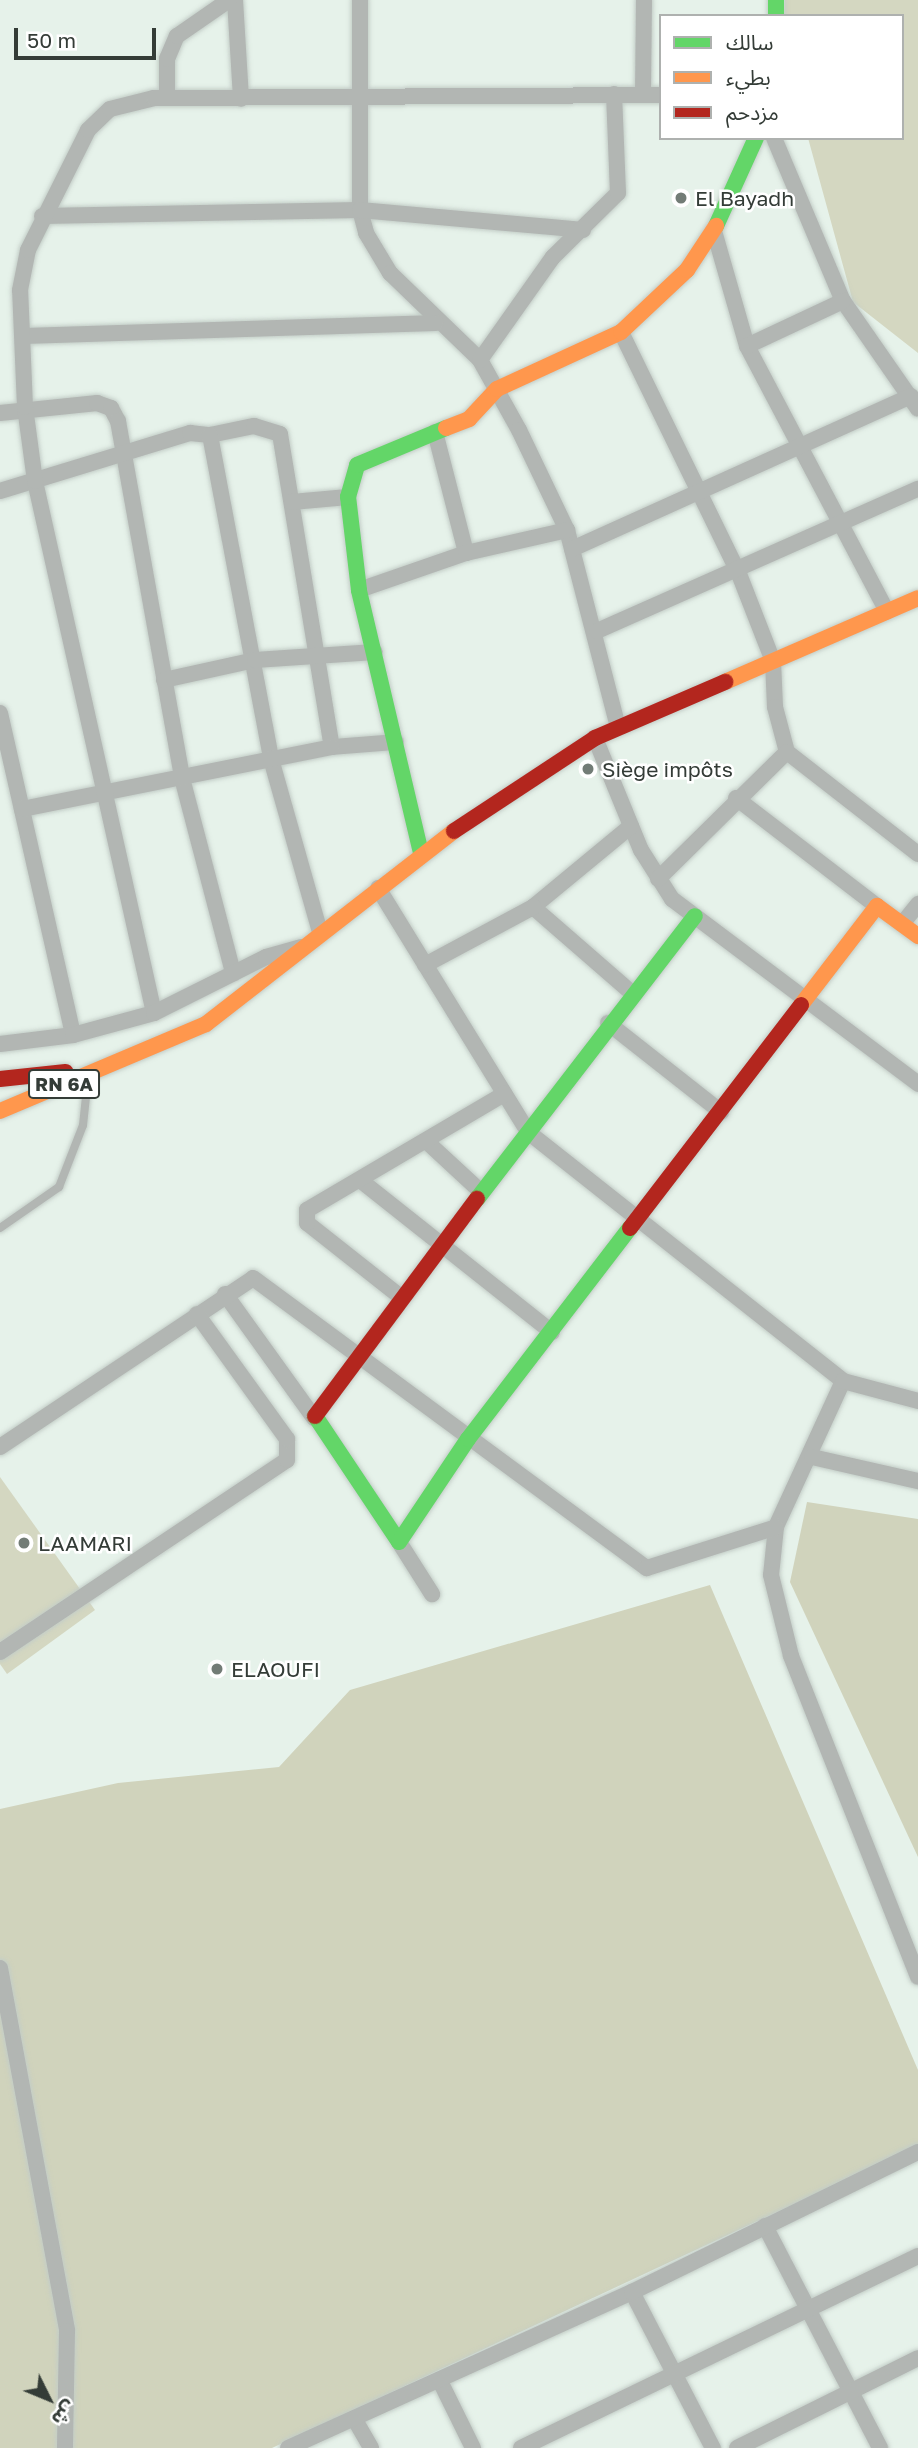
<!DOCTYPE html>
<meta charset="utf-8">
<style>
body{margin:0}
#map{position:relative;width:918px;height:2448px;overflow:hidden;background:#e6f2ea;font-family:"Golos Text","Noto Sans Arabic",sans-serif}
div>[style]{position:absolute}
.green>*{inset:0;background:#d4d7c1}
.forest>*{inset:0;background:#d0d3bc}
.roads{filter:drop-shadow(0 0 2px #c3cdc7) drop-shadow(0 0 2px #c3cdc7)}
.lane>*{height:8px;margin:-4px;padding:0 4px;transform-origin:4px;border-radius:4px;background:#b2b6b3}
.street>*{height:16px;margin:-8px;padding:0 8px;transform-origin:8px;border-radius:8px;background:#b2b6b3}
.fast>*{height:16px;margin:-8px;padding:0 8px;transform-origin:8px;border-radius:8px;background:#63d668}
.slow>*{height:16px;margin:-8px;padding:0 8px;transform-origin:8px;border-radius:8px;background:#ff974d}
.jam>*{height:16px;margin:-8px;padding:0 8px;transform-origin:8px;border-radius:8px;background:#b3261e}
.dots>*{width:19px;height:19px;translate:-50% -50%;box-sizing:border-box;border:4px solid #fff;border-radius:50%}
span{translate:-50% -50%;white-space:nowrap;text-align:center;line-height:1.15;-webkit-text-stroke:5px #fff;paint-order:stroke}
.shield-label span{padding:2px 5px;background:#fff;border:2px solid;border-radius:5px;-webkit-text-stroke-width:0}
.shield-label{font-size:19px;color:#343c37;font-weight:700}
.poi-label{font-size:21px;color:#343c37}
.left{translate:0 -50%;text-align:left}
.legend{position:absolute;left:659px;top:14px;width:245px;height:126px;box-sizing:border-box;background:#fff;border:2px solid #aeb1af;margin:0;padding:9px 12px;list-style:none;font-size:21px;color:#343c37}
.legend li{display:flex;align-items:center;gap:14px;height:35px}
.legend b{width:35px;border:2px solid #aeb1af}
.north{position:absolute;left:14px;top:2364px;width:70px;height:70px;-webkit-text-stroke:5px #fff;paint-order:stroke;rotate:133deg;font-size:19px;font-weight:700;line-height:28px;text-align:center;color:#343c37}
.north::after{content:'';display:block;margin:auto;width:24px;height:32px;background:#343c37;clip-path:polygon(50% 0,100% 100%,50% 72%,0 100%)}
.scale{position:absolute;left:14px;top:28px;width:142px;height:32px;box-sizing:border-box;border:4px solid #343c37;border-top:0;padding-left:9px;font-size:21px;line-height:24px;white-space:nowrap;color:#343c37;-webkit-text-stroke:5px #fff;paint-order:stroke}
</style>
<div id="map">
<div class="green">
<i style="clip-path:polygon(785px 0,918px 0,918px 353px,853px 302px,808px 138px,902px 138px,902px 16px,784px 16px)"></i>
<i style="clip-path:polygon(0 1477px,95px 1610px,7px 1674px,0 1664px)"></i>
</div>
<div class="forest">
<i style="clip-path:polygon(807px 1502px,918px 1519px,918px 1857px,790px 1582px)"></i>
<i style="clip-path:polygon(710px 1585px,918px 2070px,918px 2146px,272px 2448px,0 2448px,0 1809px,118px 1783px,279px 1767px,350px 1690px)"></i>
</div>
<div class="roads">
<div class="lane">
<i style="left:0;top:1228px;width:72px;rotate:-34.8deg"></i>
<i style="left:59px;top:1187px;width:66px;rotate:-68.8deg"></i>
<i style="left:83px;top:1125px;width:47px;rotate:-83.9deg"></i>
</div>
<div class="street">
<i style="left:235px;top:0;width:99px;rotate:86.5deg"></i>
<i style="left:360px;top:0;width:210px;rotate:90deg"></i>
<i style="left:360px;top:210px;width:24px;rotate:75deg"></i>
<i style="left:366px;top:233px;width:47px;rotate:59deg"></i>
<i style="left:390px;top:273px;width:125px;rotate:44deg"></i>
<i style="left:480px;top:360px;width:80px;rotate:60.9deg"></i>
<i style="left:519px;top:430px;width:111px;rotate:64.4deg"></i>
<i style="left:567px;top:530px;width:203px;rotate:75.5deg"></i>
<i style="left:643px;top:94px;width:94px;rotate:-89.4deg"></i>
<i style="left:167px;top:98px;width:39px;rotate:-90deg"></i>
<i style="left:167px;top:59px;width:25px;rotate:-67deg"></i>
<i style="left:177px;top:36px;width:63px;rotate:-34.7deg"></i>
<i style="left:774px;top:138px;width:177px;rotate:67.1deg"></i>
<i style="left:843px;top:301px;width:131px;rotate:55.2deg"></i>
<i style="left:42px;top:216px;width:318px;rotate:-1.1deg"></i>
<i style="left:360px;top:210px;width:224px;rotate:5.1deg"></i>
<i style="left:714px;top:231px;width:120px;rotate:74deg"></i>
<i style="left:747px;top:346px;width:300px;rotate:62.2deg"></i>
<i style="left:621px;top:332px;width:269px;rotate:64deg"></i>
<i style="left:739px;top:574px;width:93px;rotate:68.7deg"></i>
<i style="left:773px;top:661px;width:46px;rotate:87.5deg"></i>
<i style="left:775px;top:707px;width:47px;rotate:75.1deg"></i>
<i style="left:24px;top:336px;width:412px;rotate:-1.8deg"></i>
<i style="left:747px;top:346px;width:106px;rotate:-25.1deg"></i>
<i style="left:480px;top:360px;width:126px;rotate:-54.7deg"></i>
<i style="left:553px;top:257px;width:91px;rotate:-44.6deg"></i>
<i style="left:618px;top:193px;width:99px;rotate:-92.3deg"></i>
<i style="left:0;top:413px;width:98px;rotate:-5.9deg"></i>
<i style="left:97px;top:403px;width:15px;rotate:20deg"></i>
<i style="left:111px;top:408px;width:15px;rotate:62deg"></i>
<i style="left:118px;top:421px;width:363px;rotate:79.8deg"></i>
<i style="left:182px;top:778px;width:202px;rotate:75.3deg"></i>
<i style="left:435px;top:432px;width:125px;rotate:75.6deg"></i>
<i style="left:210px;top:435px;width:45px;rotate:-11.6deg"></i>
<i style="left:254px;top:426px;width:27px;rotate:17deg"></i>
<i style="left:280px;top:434px;width:317px;rotate:80.6deg"></i>
<i style="left:332px;top:747px;width:64px;rotate:-4.5deg"></i>
<i style="left:0;top:491px;width:199px;rotate:-17deg"></i>
<i style="left:190px;top:433px;width:20px;rotate:6deg"></i>
<i style="left:210px;top:435px;width:330px;rotate:79.3deg"></i>
<i style="left:271px;top:759px;width:180px;rotate:74.2deg"></i>
<i style="left:292px;top:502px;width:56px;rotate:-5.1deg"></i>
<i style="left:572px;top:549px;width:372px;rotate:-24.3deg"></i>
<i style="left:359px;top:590px;width:113px;rotate:-19.1deg"></i>
<i style="left:466px;top:553px;width:104px;rotate:-12.8deg"></i>
<i style="left:597px;top:631px;width:351px;rotate:-23.9deg"></i>
<i style="left:164px;top:680px;width:93px;rotate:-12.4deg"></i>
<i style="left:255px;top:660px;width:120px;rotate:-3.8deg"></i>
<i style="left:0;top:713px;width:330px;rotate:77.2deg"></i>
<i style="left:595px;top:738px;width:121px;rotate:67.7deg"></i>
<i style="left:641px;top:850px;width:58px;rotate:57.7deg"></i>
<i style="left:672px;top:899px;width:308px;rotate:36.9deg"></i>
<i style="left:736px;top:798px;width:178px;rotate:37.5deg"></i>
<i style="left:22px;top:809px;width:316px;rotate:-11.3deg"></i>
<i style="left:631px;top:826px;width:127px;rotate:140.4deg"></i>
<i style="left:533px;top:907px;width:131px;rotate:41deg"></i>
<i style="left:658px;top:879px;width:181px;rotate:-44.6deg"></i>
<i style="left:787px;top:752px;width:166px;rotate:37.9deg"></i>
<i style="left:378px;top:888px;width:286px;rotate:58.4deg"></i>
<i style="left:528px;top:1132px;width:402px;rotate:38.3deg"></i>
<i style="left:843px;top:1381px;width:161px;rotate:114.7deg"></i>
<i style="left:776px;top:1527px;width:48px;rotate:95.9deg"></i>
<i style="left:771px;top:1575px;width:83px;rotate:76.1deg"></i>
<i style="left:791px;top:1656px;width:345px;rotate:68.4deg"></i>
<i style="left:902px;top:924px;width:26px;rotate:-51deg"></i>
<i style="left:425px;top:965px;width:123px;rotate:-28.2deg"></i>
<i style="left:154px;top:1013px;width:545px;rotate:-102.61deg"></i>
<i style="left:35px;top:481px;width:75px;rotate:-97.7deg"></i>
<i style="left:25px;top:407px;width:117px;rotate:-92.4deg"></i>
<i style="left:20px;top:290px;width:41px;rotate:-78.7deg"></i>
<i style="left:28px;top:250px;width:134px;rotate:-63.4deg"></i>
<i style="left:88px;top:130px;width:30px;rotate:-44deg"></i>
<i style="left:110px;top:109px;width:45px;rotate:-14deg"></i>
<i style="left:154px;top:98px;width:507px;rotate:-0.34deg"></i>
<i style="left:608px;top:1023px;width:144px;rotate:38.2deg"></i>
<i style="left:0;top:1044px;width:74px;rotate:-7deg"></i>
<i style="left:73px;top:1035px;width:84px;rotate:-15.2deg"></i>
<i style="left:154px;top:1013px;width:125px;rotate:-26.6deg"></i>
<i style="left:266px;top:957px;width:36px;rotate:-16deg"></i>
<i style="left:426px;top:1141px;width:75px;rotate:42.8deg"></i>
<i style="left:360px;top:1180px;width:245px;rotate:38.4deg"></i>
<i style="left:225px;top:1294px;width:153px;rotate:54.3deg"></i>
<i style="left:402px;top:1298px;width:121px;rotate:-141.7deg"></i>
<i style="left:307px;top:1223px;width:13px;rotate:-90deg"></i>
<i style="left:307px;top:1210px;width:229px;rotate:-30.5deg"></i>
<i style="left:843px;top:1381px;width:78px;rotate:14.9deg"></i>
<i style="left:0;top:1447px;width:304px;rotate:-33.7deg"></i>
<i style="left:253px;top:1278px;width:489px;rotate:36.4deg"></i>
<i style="left:647px;top:1568px;width:135px;rotate:-17.6deg"></i>
<i style="left:812px;top:1457px;width:109px;rotate:12.8deg"></i>
<i style="left:399px;top:1542px;width:62px;rotate:57.6deg"></i>
<i style="left:0;top:1652px;width:345px;rotate:-33.8deg"></i>
<i style="left:287px;top:1460px;width:21px;rotate:-90deg"></i>
<i style="left:287px;top:1439px;width:154px;rotate:-125.8deg"></i>
<i style="left:0;top:1968px;width:369px;rotate:79.5deg"></i>
<i style="left:67px;top:2331px;width:117px;rotate:91deg"></i>
<i style="left:765px;top:2226px;width:250px;rotate:62.6deg"></i>
<i style="left:632px;top:2292px;width:176px;rotate:62.6deg"></i>
<i style="left:440px;top:2381px;width:75px;rotate:63.8deg"></i>
<i style="left:355px;top:2420px;width:32px;rotate:60deg"></i>
<i style="left:288px;top:2448px;width:378px;rotate:-24.4deg"></i>
<i style="left:632px;top:2292px;width:318px;rotate:-26.1deg"></i>
<i style="left:521px;top:2448px;width:441px;rotate:-25.8deg"></i>
<i style="left:737px;top:2448px;width:202px;rotate:-26.4deg"></i>
</div>
<div class="fast">
<i style="left:776px;top:0;width:16px;rotate:90deg"></i>
<i style="left:716px;top:226px;width:97px;rotate:-65.6deg"></i>
<i style="left:421px;top:853px;width:270px;rotate:-103.3deg"></i>
<i style="left:359px;top:590px;width:94px;rotate:-96.7deg"></i>
<i style="left:348px;top:497px;width:33px;rotate:-74deg"></i>
<i style="left:357px;top:465px;width:96px;rotate:-22.6deg"></i>
<i style="left:477px;top:1199px;width:357px;rotate:-52.4deg"></i>
<i style="left:315px;top:1416px;width:151px;rotate:56.3deg"></i>
<i style="left:399px;top:1542px;width:124px;rotate:-56.2deg"></i>
<i style="left:468px;top:1439px;width:266px;rotate:-52.5deg"></i>
</div>
<div class="slow">
<i style="left:446px;top:428px;width:25px;rotate:-21deg"></i>
<i style="left:469px;top:419px;width:41px;rotate:-47deg"></i>
<i style="left:497px;top:389px;width:136px;rotate:-24.7deg"></i>
<i style="left:621px;top:332px;width:91px;rotate:-43.2deg"></i>
<i style="left:687px;top:270px;width:53px;rotate:-56.6deg"></i>
<i style="left:725px;top:682px;width:210px;rotate:-23.5deg"></i>
<i style="left:801px;top:1005px;width:125px;rotate:-52.5deg"></i>
<i style="left:877px;top:906px;width:51px;rotate:36.2deg"></i>
<i style="left:0;top:1111px;width:224px;rotate:-22.9deg"></i>
<i style="left:206px;top:1024px;width:314px;rotate:-37.9deg"></i>
</div>
<div class="jam">
<i style="left:454px;top:831px;width:169px;rotate:-33.4deg"></i>
<i style="left:595px;top:738px;width:142px;rotate:-23.3deg"></i>
<i style="left:0;top:1079px;width:66px;rotate:-6.1deg"></i>
<i style="left:630px;top:1228px;width:281px;rotate:-52.5deg"></i>
<i style="left:315px;top:1416px;width:271px;rotate:-53.3deg"></i>
</div>
</div>
<div class="dots">
<i style="left:681px;top:198px;background:#727c76"></i>
<i style="left:588px;top:769px;background:#727c76"></i>
<i style="left:24px;top:1543px;background:#727c76"></i>
<i style="left:217px;top:1669px;background:#727c76"></i>
</div>
<div class="shield-label">
<span style="left:64px;top:1084px">RN 6A</span>
</div>
<div class="poi-label">
<span class="left" style="left:695px;top:198px">El Bayadh</span>
<span class="left" style="left:602px;top:769px">Siège impôts</span>
<span class="left" style="left:38px;top:1543px">LAAMARI</span>
<span class="left" style="left:231px;top:1669px">ELAOUFI</span>
</div>
<ul class="legend">
<li><b style="height:9px;background:#63d668"></b>سالك</li>
<li><b style="height:9px;background:#ff974d"></b>بطيء</li>
<li><b style="height:9px;background:#b3261e"></b>مزدحم</li>
</ul>
<div class="north">ش</div>
<div class="scale">50 m</div>
</div>
